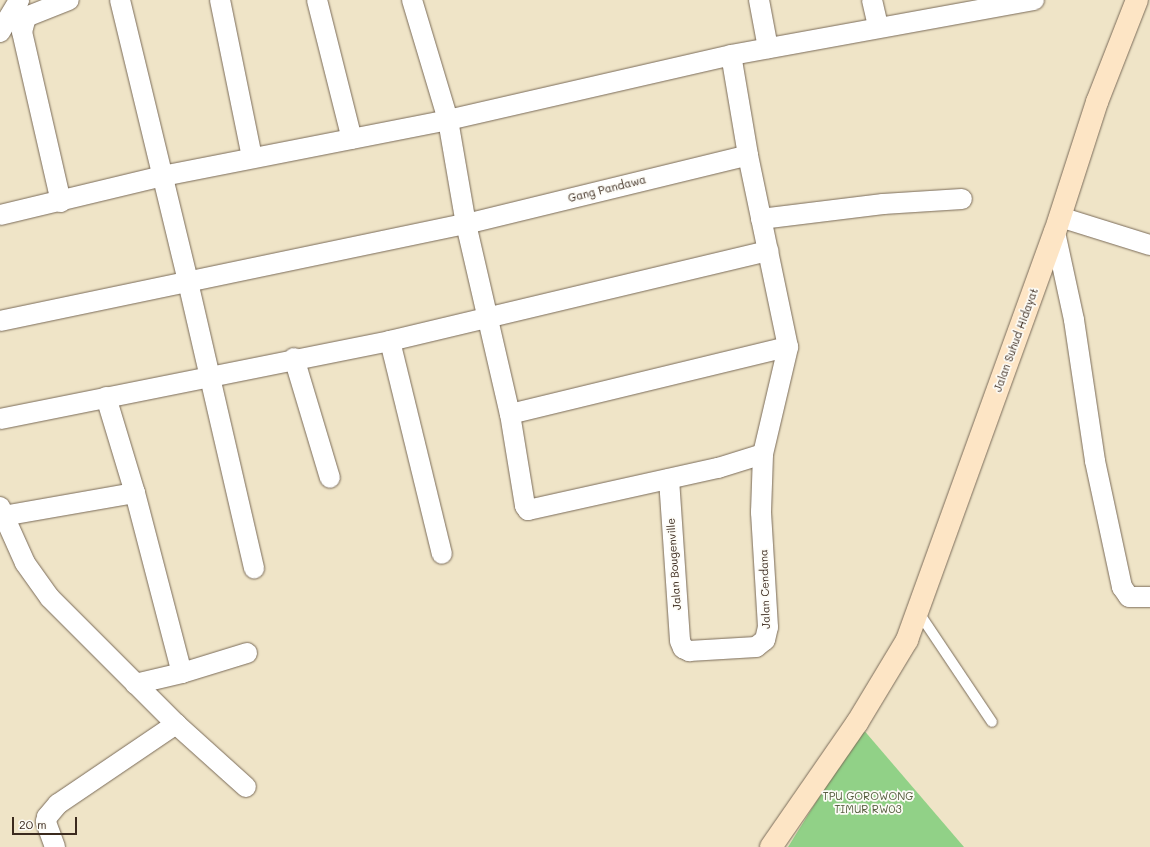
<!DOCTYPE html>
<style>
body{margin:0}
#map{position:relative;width:1150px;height:847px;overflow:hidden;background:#efe4c7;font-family:Mali,sans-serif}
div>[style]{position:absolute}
.green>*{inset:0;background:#91d187}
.roads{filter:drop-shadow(0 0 1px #7a6b59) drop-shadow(0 0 1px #7a6b59)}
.lane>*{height:10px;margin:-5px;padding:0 5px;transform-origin:5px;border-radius:5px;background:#fff}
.street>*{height:20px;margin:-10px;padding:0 10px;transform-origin:10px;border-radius:10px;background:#fff}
.secondary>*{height:22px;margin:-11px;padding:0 11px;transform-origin:11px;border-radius:11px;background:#fde5c5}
span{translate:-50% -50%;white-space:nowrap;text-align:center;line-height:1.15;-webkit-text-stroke:3.5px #fdfcf7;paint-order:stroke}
.street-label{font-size:11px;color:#3b2a1e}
.park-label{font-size:11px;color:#555c3e}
.scale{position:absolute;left:12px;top:817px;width:65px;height:18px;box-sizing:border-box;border:2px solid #3b2a1e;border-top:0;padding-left:5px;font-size:12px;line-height:14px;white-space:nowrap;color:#3b2a1e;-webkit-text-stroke:3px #fdfcf7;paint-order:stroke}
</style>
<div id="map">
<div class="green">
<i style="clip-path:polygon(862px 728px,964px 847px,788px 847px)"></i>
</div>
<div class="roads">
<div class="lane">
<i style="left:919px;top:613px;width:131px;rotate:56.2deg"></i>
</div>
<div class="street">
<i style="left:120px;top:0;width:290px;rotate:76.4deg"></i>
<i style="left:188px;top:282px;width:294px;rotate:77deg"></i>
<i style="left:220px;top:0;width:160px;rotate:78.5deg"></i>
<i style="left:317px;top:0;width:143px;rotate:75.9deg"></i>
<i style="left:412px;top:0;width:125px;rotate:73.3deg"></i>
<i style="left:448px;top:120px;width:106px;rotate:80.2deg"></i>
<i style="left:466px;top:224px;width:195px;rotate:77deg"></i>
<i style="left:510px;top:414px;width:93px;rotate:80.7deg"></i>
<i style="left:525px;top:506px;width:5px;rotate:53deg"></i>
<i style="left:528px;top:510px;width:195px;rotate:-12.5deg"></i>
<i style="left:718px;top:468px;width:47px;rotate:-17.3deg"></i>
<i style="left:763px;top:454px;width:110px;rotate:-76.8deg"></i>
<i style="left:788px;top:347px;width:196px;rotate:-101.8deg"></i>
<i style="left:748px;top:155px;width:101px;rotate:-99.6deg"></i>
<i style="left:759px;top:0;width:49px;rotate:79.4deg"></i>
<i style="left:872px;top:0;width:27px;rotate:77deg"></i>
<i style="left:0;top:32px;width:37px;rotate:-59deg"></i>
<i style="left:61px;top:202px;width:174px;rotate:-102.9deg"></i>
<i style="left:22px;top:32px;width:16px;rotate:-75deg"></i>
<i style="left:26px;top:17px;width:46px;rotate:-21.6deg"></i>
<i style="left:0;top:215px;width:168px;rotate:-13.5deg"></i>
<i style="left:163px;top:176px;width:290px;rotate:-11.1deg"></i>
<i style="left:448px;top:120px;width:290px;rotate:-12.9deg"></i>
<i style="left:731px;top:55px;width:308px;rotate:-10.3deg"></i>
<i style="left:1060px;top:217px;width:94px;rotate:17.3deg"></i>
<i style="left:761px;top:219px;width:123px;rotate:-7deg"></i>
<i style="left:883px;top:204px;width:79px;rotate:-3.6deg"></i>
<i style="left:1055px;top:232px;width:90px;rotate:77.8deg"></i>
<i style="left:1074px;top:320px;width:143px;rotate:81.5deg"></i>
<i style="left:1095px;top:461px;width:129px;rotate:77.9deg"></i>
<i style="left:1122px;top:587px;width:12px;rotate:55deg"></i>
<i style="left:1129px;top:597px;width:21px"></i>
<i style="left:0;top:321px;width:476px;rotate:-11.8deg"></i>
<i style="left:466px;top:224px;width:290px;rotate:-13.7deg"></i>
<i style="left:390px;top:341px;width:219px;rotate:76.3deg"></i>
<i style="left:294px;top:358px;width:125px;rotate:73.3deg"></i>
<i style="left:106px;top:397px;width:100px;rotate:73.2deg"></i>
<i style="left:135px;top:493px;width:186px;rotate:75.4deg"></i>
<i style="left:182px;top:673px;width:48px;rotate:166.8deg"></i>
<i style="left:510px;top:414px;width:286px;rotate:-13.6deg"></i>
<i style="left:0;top:419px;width:398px;rotate:-11.3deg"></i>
<i style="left:390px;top:341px;width:389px;rotate:-13.4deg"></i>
<i style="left:669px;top:479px;width:162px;rotate:86.1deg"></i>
<i style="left:680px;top:641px;width:8px;rotate:67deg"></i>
<i style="left:683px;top:648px;width:7px;rotate:27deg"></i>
<i style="left:689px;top:651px;width:67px;rotate:-3.4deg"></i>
<i style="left:756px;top:647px;width:11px;rotate:-38deg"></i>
<i style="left:765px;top:640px;width:13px;rotate:-77deg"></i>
<i style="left:768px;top:627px;width:115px;rotate:-93.5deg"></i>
<i style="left:761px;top:512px;width:58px;rotate:-88deg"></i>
<i style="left:0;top:507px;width:61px;rotate:65.9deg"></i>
<i style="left:25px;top:563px;width:43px;rotate:54.5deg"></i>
<i style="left:50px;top:598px;width:178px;rotate:45deg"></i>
<i style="left:176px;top:724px;width:94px;rotate:42deg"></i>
<i style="left:3px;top:516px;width:134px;rotate:-9.9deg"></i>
<i style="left:182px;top:673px;width:68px;rotate:-17.1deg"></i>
<i style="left:55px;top:847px;width:27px;rotate:-110deg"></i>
<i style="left:46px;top:822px;width:5px;rotate:-79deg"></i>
<i style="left:47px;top:817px;width:17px;rotate:-50deg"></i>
<i style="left:58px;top:804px;width:143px;rotate:-34.1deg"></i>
</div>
<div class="secondary">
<i style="left:771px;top:847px;width:151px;rotate:-55.3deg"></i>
<i style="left:857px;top:723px;width:97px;rotate:-58.9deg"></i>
<i style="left:907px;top:640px;width:434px;rotate:-70.1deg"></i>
<i style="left:1055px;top:232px;width:137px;rotate:-72.1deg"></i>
<i style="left:1097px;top:102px;width:110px;rotate:-68.6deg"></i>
</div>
</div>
<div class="street-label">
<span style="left:607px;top:189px;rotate:-14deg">Gang Pandawa</span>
<span style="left:1016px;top:340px;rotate:-70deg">Jalan Suhud Hidayat</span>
<span style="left:674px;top:564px;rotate:-94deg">Jalan Bougenville</span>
<span style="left:765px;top:589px;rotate:-92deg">Jalan Cendana</span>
</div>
<div class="park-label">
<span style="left:868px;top:803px">TPU GOROWONG<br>TIMUR RW03</span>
</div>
<div class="scale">20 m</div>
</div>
